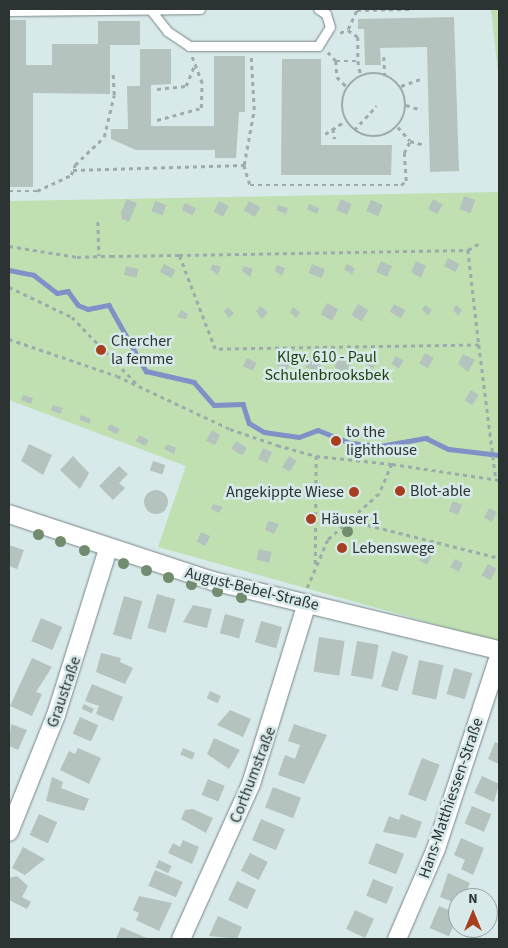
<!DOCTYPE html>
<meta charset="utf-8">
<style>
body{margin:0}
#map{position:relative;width:508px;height:948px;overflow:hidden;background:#d8e9ea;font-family:"Source Sans 3",sans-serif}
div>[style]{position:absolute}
.green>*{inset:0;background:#c0e0b2}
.stream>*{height:4.5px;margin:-2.25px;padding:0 2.25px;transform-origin:2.25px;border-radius:2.25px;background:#7f91c7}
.building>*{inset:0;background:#b5c3be;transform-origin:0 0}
.round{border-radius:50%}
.path>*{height:2.5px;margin-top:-1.25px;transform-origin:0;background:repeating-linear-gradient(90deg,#9eabac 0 4px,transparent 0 8px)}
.path>.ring{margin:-1.25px;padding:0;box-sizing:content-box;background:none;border:2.5px solid #9eabac;border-radius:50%}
.roads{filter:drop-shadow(0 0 1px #778587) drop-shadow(0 0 1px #778587)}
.service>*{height:9px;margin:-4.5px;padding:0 4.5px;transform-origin:4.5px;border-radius:4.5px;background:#fff}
.minor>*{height:18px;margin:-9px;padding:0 9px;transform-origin:9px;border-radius:9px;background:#fff}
.trees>*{width:11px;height:11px;margin:-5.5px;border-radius:50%;background:#718c6e}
.dots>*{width:14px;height:14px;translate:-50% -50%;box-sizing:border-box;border:2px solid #d8e9ea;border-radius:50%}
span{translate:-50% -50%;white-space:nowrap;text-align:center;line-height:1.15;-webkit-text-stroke:5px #d8e9ea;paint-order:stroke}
.poi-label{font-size:16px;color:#2c3333}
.left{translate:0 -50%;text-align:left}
.right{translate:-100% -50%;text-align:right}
.park-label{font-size:16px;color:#1d3f08}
.street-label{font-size:16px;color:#2c3333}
.frame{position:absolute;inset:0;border:10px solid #2c3333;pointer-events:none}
.north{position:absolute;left:448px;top:888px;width:50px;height:50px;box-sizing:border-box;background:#d8e9ea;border:1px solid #93a0a1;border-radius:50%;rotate:0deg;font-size:14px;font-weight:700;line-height:20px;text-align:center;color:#2c3333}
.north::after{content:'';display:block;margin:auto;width:18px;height:22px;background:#a63e1f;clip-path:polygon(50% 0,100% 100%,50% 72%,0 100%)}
</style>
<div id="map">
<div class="green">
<i style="clip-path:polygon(491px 9px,499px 9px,499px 82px)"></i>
<i style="clip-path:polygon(499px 192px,499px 642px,158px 547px,186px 466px,9px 400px,9px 201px)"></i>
</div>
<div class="stream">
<i style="left:9px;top:270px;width:25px;rotate:11deg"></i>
<i style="left:34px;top:275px;width:29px;rotate:38deg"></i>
<i style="left:57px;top:293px;width:11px;rotate:-10deg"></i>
<i style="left:68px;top:291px;width:17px;rotate:54deg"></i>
<i style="left:78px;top:305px;width:11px;rotate:22deg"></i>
<i style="left:88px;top:309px;width:21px;rotate:-11deg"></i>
<i style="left:109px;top:305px;width:76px;rotate:60.7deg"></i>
<i style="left:146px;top:371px;width:49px;rotate:12.9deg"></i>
<i style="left:194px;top:382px;width:30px;rotate:49deg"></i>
<i style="left:214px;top:405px;width:29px;rotate:-2deg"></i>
<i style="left:243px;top:404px;width:20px;rotate:72deg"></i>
<i style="left:249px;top:423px;width:17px;rotate:31deg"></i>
<i style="left:264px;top:432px;width:35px;rotate:8deg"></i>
<i style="left:299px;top:437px;width:20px;rotate:-20deg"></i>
<i style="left:318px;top:430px;width:35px;rotate:22deg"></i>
<i style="left:351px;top:443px;width:29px;rotate:6deg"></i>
<i style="left:380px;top:446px;width:47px;rotate:-9.9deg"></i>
<i style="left:426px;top:438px;width:25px;rotate:26deg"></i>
<i style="left:449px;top:449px;width:50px;rotate:6.8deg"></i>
</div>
<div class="building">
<i style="clip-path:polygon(454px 17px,459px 171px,430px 172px,427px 47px,380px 48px,381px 65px,365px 65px,364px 29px,358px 29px,358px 19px)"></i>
<i style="clip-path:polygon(9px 20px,26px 20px,26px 65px,52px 65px,52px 44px,98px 44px,98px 21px,140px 21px,140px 45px,110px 45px,110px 94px,33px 93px,33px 187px,9px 187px)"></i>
<i style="clip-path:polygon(140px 49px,171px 49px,171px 84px,151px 85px,151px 126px,214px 126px,214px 56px,245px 56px,245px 112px,239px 112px,236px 158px,215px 158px,215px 150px,136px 150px,111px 139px,111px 129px,128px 129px,127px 86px,140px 86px)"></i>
<i style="clip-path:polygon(282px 59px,321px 59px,321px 145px,392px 145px,391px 175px,281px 175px)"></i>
<i style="left:464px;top:196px;width:12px;height:14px;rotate:20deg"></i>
<i style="clip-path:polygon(127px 199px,137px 203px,129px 222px,122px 219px,121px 212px)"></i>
<i style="left:341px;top:199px;width:12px;height:12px;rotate:24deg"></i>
<i style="clip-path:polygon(433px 199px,443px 205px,437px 214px,428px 209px)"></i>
<i style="left:371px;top:200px;width:13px;height:12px;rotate:23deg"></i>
<i style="left:155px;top:201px;width:12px;height:11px;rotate:20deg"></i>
<i style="left:219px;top:201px;width:11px;height:12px;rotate:27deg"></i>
<i style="left:249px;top:201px;width:13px;height:11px;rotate:29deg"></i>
<i style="left:185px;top:203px;width:12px;height:8px;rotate:24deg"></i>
<i style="left:309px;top:204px;width:11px;height:6px;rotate:22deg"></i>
<i style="clip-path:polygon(278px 205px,288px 208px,286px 214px,276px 210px)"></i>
<i style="left:448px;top:258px;width:13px;height:9px;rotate:27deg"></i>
<i style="left:381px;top:261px;width:12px;height:12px;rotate:24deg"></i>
<i style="clip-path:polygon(416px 261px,426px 266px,421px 278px,411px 272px)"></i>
<i style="left:164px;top:264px;width:13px;height:9px;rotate:27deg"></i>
<i style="clip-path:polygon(213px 264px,221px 267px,218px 275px,210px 269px)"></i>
<i style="left:312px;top:264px;width:14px;height:10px;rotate:21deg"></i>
<i style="clip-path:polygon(347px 264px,355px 268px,352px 275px,344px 269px)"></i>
<i style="clip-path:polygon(277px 265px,285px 268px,282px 276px,275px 271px)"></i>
<i style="left:126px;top:266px;width:13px;height:9px;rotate:13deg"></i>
<i style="clip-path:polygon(244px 266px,253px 269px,250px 277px,242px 271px)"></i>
<i style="left:327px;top:303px;width:13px;height:13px;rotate:29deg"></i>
<i style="left:358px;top:304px;width:12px;height:13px;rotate:31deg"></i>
<i style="left:394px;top:304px;width:13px;height:9px;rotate:29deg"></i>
<i style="clip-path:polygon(425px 305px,432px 310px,428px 316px,422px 309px)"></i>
<i style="clip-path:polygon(456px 305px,462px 310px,458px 316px,453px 310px)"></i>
<i style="clip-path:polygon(260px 306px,268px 312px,262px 319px,256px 311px)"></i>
<i style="clip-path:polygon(228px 307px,234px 313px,229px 318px,224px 311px)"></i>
<i style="clip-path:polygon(293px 307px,300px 312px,296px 318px,290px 312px)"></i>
<i style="clip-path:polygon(181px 310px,188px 314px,186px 319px,177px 317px)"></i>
<i style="left:425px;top:353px;width:10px;height:12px;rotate:29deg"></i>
<i style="clip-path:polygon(463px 354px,475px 360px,468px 372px,458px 364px)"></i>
<i style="left:368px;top:356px;width:11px;height:8px;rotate:34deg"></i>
<i style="left:396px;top:356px;width:9px;height:9px;rotate:32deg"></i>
<i style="left:247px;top:358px;width:11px;height:9px;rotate:27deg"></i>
<i style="clip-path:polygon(280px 358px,291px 363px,286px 371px,276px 365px)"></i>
<i style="left:339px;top:358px;width:13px;height:10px;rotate:29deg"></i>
<i style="left:309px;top:359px;width:13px;height:9px;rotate:23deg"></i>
<i style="left:471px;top:390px;width:9px;height:12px;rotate:32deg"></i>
<i style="clip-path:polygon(23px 395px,33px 398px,31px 404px,21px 400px)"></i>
<i style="left:53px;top:405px;width:10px;height:6px;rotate:17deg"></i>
<i style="left:81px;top:415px;width:11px;height:5px;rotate:22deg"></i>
<i style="left:110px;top:424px;width:11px;height:6px;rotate:27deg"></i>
<i style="clip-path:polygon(212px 430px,220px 435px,215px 445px,206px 441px)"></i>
<i style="left:139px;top:435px;width:11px;height:7px;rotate:27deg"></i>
<i style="left:236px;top:441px;width:13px;height:9px;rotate:32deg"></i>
<i style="clip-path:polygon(29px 444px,52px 455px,43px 475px,21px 461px)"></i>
<i style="clip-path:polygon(167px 444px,176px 448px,174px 454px,164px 449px)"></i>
<i style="left:263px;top:448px;width:10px;height:12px;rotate:24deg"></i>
<i style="clip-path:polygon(73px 456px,89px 473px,80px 489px,60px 470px)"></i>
<i style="left:289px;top:456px;width:9px;height:13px;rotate:32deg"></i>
<i style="left:153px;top:461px;width:13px;height:10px;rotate:18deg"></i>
<i style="clip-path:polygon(119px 466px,128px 474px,119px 483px,125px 488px,113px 500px,99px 486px)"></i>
<i class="round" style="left:144px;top:490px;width:24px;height:24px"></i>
<i style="left:453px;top:501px;width:10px;height:11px;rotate:24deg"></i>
<i style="clip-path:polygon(213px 504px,223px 507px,219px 513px,211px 509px)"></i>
<i style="left:489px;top:508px;width:9px;height:11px;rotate:27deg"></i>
<i style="clip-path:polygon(268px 521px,279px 524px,274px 534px,265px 530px)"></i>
<i style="left:201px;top:532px;width:10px;height:11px;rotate:24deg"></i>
<i style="clip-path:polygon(9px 545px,24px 550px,17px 569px,9px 566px)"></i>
<i style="left:259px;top:549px;width:13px;height:11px;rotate:13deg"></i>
<i style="left:425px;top:549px;width:9px;height:13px;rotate:27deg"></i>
<i style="clip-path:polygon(455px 559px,463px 563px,459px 572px,450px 567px)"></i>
<i style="left:488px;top:564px;width:10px;height:13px;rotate:29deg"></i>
<i style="left:157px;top:594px;width:19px;height:35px;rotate:16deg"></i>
<i style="left:124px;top:596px;width:19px;height:40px;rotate:16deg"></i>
<i style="clip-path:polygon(193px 605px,212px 609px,207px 628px,183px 622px)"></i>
<i style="left:225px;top:614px;width:20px;height:20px;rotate:15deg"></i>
<i style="left:41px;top:618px;width:23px;height:25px;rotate:23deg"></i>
<i style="left:261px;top:621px;width:22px;height:22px;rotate:16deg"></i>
<i style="left:319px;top:637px;width:26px;height:35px;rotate:9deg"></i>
<i style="left:357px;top:641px;width:22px;height:35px;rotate:10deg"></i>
<i style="left:392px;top:651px;width:17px;height:37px;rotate:17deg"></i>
<i style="clip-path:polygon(101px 653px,121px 658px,120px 662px,133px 668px,125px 684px,96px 672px)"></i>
<i style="clip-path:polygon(32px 658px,52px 667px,36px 692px,42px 694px,32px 716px,10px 706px)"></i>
<i style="left:419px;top:660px;width:25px;height:35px;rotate:12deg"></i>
<i style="left:454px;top:668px;width:19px;height:27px;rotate:16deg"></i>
<i style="clip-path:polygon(92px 684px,123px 697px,113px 721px,96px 714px,99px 706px,85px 701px)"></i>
<i style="left:210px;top:691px;width:12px;height:8px;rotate:24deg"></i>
<i style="left:84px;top:704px;width:11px;height:5px;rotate:27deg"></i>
<i style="clip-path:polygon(230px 710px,251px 719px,243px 737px,217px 725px)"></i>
<i style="left:80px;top:717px;width:20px;height:18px;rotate:24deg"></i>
<i style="clip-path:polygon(11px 724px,27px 730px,18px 750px,9px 746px)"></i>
<i style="clip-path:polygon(294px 724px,327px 735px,304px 784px,278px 775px,285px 755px,295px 759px,300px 745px,288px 741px)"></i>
<i style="clip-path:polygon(214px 738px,240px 750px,229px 769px,207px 754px)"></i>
<i style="clip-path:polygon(495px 742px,499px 744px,499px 764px,488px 759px)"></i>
<i style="clip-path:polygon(78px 748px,101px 758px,89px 784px,60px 770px,69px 751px,75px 754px)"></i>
<i style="left:183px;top:748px;width:13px;height:7px;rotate:23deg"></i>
<i style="left:422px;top:758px;width:19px;height:39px;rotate:21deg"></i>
<i style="clip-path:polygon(482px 776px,499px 784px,494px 802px,474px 793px)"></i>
<i style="clip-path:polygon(52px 777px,63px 782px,61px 788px,89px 799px,84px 811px,46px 801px)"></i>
<i style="left:208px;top:779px;width:18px;height:17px;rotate:22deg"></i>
<i style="left:273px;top:787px;width:30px;height:22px;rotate:21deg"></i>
<i style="left:472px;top:806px;width:21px;height:19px;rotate:23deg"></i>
<i style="clip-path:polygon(193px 809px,213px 818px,206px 833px,181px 819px,185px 810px)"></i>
<i style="left:39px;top:814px;width:20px;height:23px;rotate:24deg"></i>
<i style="clip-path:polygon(401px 814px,422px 822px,416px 838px,383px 832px,389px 816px,399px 820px)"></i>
<i style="left:261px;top:819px;width:26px;height:23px;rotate:23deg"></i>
<i style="clip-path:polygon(461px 838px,484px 848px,473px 875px,461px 869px,465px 860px,454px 855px)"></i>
<i style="clip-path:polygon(183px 840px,199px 847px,192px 864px,168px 853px,173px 843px,180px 847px)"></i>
<i style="left:376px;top:843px;width:30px;height:22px;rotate:21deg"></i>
<i style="clip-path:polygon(23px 847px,45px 859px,25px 875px,12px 868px)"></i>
<i style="left:250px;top:853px;width:20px;height:20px;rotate:27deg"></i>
<i style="left:159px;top:860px;width:14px;height:8px;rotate:25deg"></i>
<i style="left:155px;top:870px;width:30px;height:17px;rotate:23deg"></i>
<i style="clip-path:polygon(448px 873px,470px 883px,465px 896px,470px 898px,458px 898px,458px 904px,440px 897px)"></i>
<i style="clip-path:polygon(17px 876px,28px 886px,22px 897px,31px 902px,27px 909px,9px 900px,9px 878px)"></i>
<i style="left:373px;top:879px;width:22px;height:18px;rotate:22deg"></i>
<i style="left:237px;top:881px;width:21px;height:21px;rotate:25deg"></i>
<i style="clip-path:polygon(139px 896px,172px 903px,159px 931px,136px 920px,139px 913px,133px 910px)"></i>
<i style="left:439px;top:906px;width:21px;height:24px;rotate:23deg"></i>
<i style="left:355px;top:910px;width:21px;height:21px;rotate:25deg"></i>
<i style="clip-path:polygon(218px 916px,242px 927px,237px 939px,209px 936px)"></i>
<i style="clip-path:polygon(121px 927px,149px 939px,116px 939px)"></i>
</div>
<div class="path">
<i style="left:348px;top:30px;width:12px;rotate:35deg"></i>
<i style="left:358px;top:37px;width:24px;rotate:90deg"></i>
<i style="left:340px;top:33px;width:9px;rotate:-27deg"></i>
<i style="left:348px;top:29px;width:21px;rotate:-65deg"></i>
<i style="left:357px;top:10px;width:52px;rotate:-1.1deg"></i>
<i style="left:328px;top:52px;width:12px;rotate:48deg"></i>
<i style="left:336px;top:61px;width:16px;rotate:86deg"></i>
<i style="left:337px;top:77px;width:13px;rotate:45deg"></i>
<i style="left:384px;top:57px;width:19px;rotate:87deg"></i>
<i style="left:336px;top:61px;width:22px"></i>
<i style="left:358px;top:61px;width:15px;rotate:79deg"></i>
<i class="ring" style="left:342px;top:73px;width:61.5px;height:61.5px"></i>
<i style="left:401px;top:86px;width:23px;rotate:-20deg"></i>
<i style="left:157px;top:89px;width:29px;rotate:-6deg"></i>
<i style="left:186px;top:86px;width:22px;rotate:-68deg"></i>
<i style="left:406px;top:105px;width:16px;rotate:18deg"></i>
<i style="left:157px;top:120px;width:46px;rotate:-15.3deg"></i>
<i style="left:201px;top:108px;width:25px;rotate:-88deg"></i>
<i style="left:202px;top:83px;width:28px;rotate:-111deg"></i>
<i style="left:398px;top:127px;width:18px;rotate:49deg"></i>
<i style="left:410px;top:141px;width:16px;rotate:15deg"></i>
<i style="left:333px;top:129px;width:10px;rotate:79deg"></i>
<i style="left:354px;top:130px;width:33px;rotate:-47deg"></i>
<i style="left:325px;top:134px;width:24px;rotate:-33deg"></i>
<i style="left:244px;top:165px;width:56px;rotate:-79.7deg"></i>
<i style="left:254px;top:110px;width:53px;rotate:-93.2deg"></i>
<i style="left:73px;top:170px;width:171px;rotate:-1.7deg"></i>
<i style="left:244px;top:165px;width:21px;rotate:73deg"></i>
<i style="left:250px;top:185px;width:151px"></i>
<i style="left:401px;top:185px;width:6px;rotate:-39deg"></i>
<i style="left:406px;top:181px;width:28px;rotate:-94deg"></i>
<i style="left:404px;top:153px;width:13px;rotate:-63deg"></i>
<i style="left:9px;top:191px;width:28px"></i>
<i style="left:37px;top:191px;width:38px;rotate:-25deg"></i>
<i style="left:71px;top:175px;width:11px;rotate:-68deg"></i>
<i style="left:75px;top:165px;width:40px;rotate:-44deg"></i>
<i style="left:104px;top:137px;width:43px;rotate:-76.6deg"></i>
<i style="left:114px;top:95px;width:22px;rotate:-93deg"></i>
<i style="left:98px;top:222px;width:34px;rotate:88deg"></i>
<i style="left:9px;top:246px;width:69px;rotate:9.2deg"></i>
<i style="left:77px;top:257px;width:34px;rotate:-2deg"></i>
<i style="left:111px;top:256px;width:68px;rotate:-0.8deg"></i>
<i style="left:179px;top:255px;width:289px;rotate:-1deg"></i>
<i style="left:468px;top:250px;width:96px;rotate:83.4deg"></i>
<i style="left:479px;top:345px;width:264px;rotate:179.1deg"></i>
<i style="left:215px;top:349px;width:101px;rotate:-111deg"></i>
<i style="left:468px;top:250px;width:12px;rotate:-31deg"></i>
<i style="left:9px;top:287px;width:70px;rotate:25.5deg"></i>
<i style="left:72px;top:317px;width:92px;rotate:45.9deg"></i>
<i style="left:9px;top:339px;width:114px;rotate:18.9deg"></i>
<i style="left:117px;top:376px;width:125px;rotate:25.1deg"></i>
<i style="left:230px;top:429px;width:50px;rotate:18.8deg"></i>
<i style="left:277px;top:445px;width:41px;rotate:15.8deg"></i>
<i style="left:316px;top:456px;width:76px;rotate:6deg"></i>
<i style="left:392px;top:464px;width:33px;rotate:113deg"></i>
<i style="left:379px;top:494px;width:69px;rotate:138deg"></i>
<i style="left:328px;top:540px;width:53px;rotate:113.2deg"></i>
<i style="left:479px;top:345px;width:135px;rotate:82.8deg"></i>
<i style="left:392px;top:464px;width:108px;rotate:8.5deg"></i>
<i style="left:352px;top:521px;width:152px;rotate:14.1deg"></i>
<i style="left:315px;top:564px;width:108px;rotate:-89.5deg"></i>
</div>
<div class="roads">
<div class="service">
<i style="left:150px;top:9px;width:28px;rotate:52deg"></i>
<i style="left:167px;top:31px;width:27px;rotate:34deg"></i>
<i style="left:189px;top:46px;width:129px"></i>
<i style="left:318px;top:46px;width:22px;rotate:-58deg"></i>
<i style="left:330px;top:27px;width:14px;rotate:-107deg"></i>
<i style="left:326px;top:14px;width:9px;rotate:-148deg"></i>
<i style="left:9px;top:11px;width:191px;rotate:-0.6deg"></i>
</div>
<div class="minor">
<i style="left:9px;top:514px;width:215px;rotate:18.2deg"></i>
<i style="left:213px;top:581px;width:294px;rotate:13.6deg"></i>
<i style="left:9px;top:832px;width:126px;rotate:-68.1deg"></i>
<i style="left:56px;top:715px;width:174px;rotate:-72.6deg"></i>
<i style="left:181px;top:939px;width:170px;rotate:-65.7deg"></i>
<i style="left:251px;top:784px;width:189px;rotate:-72.8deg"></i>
<i style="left:397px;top:939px;width:98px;rotate:-66.6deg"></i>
<i style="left:436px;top:849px;width:203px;rotate:-71.9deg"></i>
</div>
</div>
<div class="trees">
<i style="left:347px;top:531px"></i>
<i style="left:38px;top:534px"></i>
<i style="left:60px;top:541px"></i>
<i style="left:84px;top:550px"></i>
<i style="left:123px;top:563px"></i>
<i style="left:146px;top:570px"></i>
<i style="left:168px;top:577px"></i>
<i style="left:191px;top:584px"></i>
<i style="left:217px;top:591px"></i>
<i style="left:241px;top:597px"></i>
</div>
<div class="dots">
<i style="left:101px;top:350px;background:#a63e1f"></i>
<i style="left:336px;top:441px;background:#a63e1f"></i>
<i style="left:400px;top:491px;background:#a63e1f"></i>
<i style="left:354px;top:492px;background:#a63e1f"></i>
<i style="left:311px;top:519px;background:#a63e1f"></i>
<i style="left:342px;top:548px;background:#a63e1f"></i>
</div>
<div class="poi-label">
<span class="left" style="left:111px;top:350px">Chercher<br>la femme</span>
<span class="left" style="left:346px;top:441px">to the<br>lighthouse</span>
<span class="left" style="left:410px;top:491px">Blot-able</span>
<span class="right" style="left:344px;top:492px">Angekippte Wiese</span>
<span class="left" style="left:321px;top:519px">Häuser 1</span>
<span class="left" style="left:352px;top:548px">Lebenswege</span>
</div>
<div class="park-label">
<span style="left:327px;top:366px">Klgv. 610 - Paul<br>Schulenbrooksbek</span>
</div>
<div class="street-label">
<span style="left:252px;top:589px;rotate:14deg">August-Bebel-Straße</span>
<span style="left:64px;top:692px;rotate:-71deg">Graustraße</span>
<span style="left:253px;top:775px;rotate:-69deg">Corthumstraße</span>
<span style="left:451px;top:798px;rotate:-71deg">Hans-Matthiessen-Straße</span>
</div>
<div class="frame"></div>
<div class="north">N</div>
</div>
